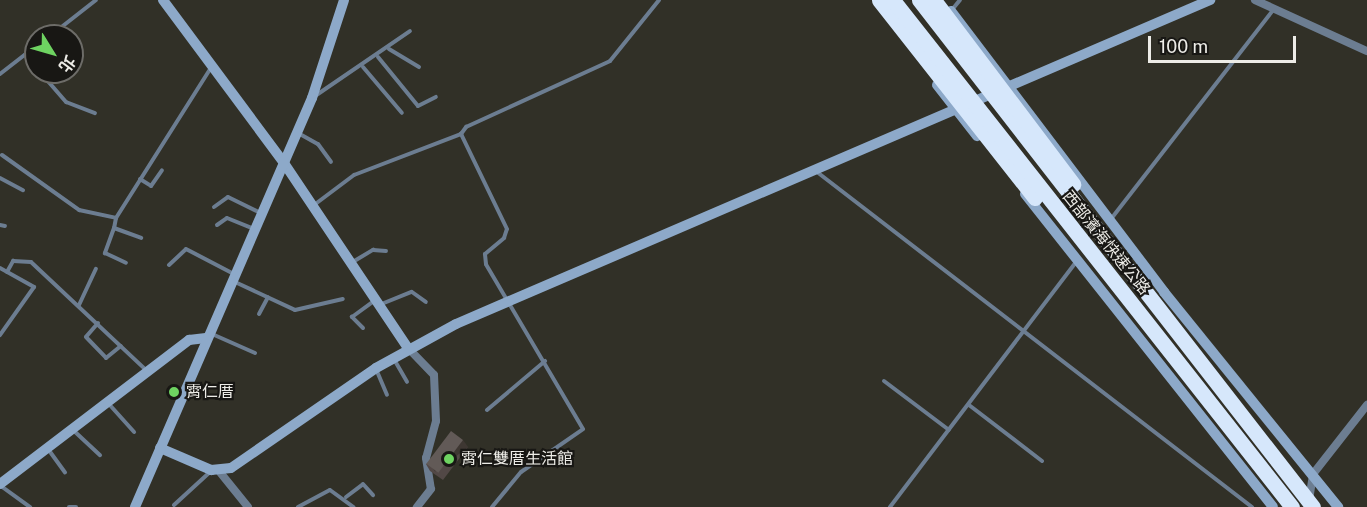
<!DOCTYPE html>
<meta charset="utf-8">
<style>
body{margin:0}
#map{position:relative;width:1367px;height:507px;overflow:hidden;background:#313027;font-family:"Public Sans","Noto Sans TC",sans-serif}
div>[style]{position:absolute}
.lane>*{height:4px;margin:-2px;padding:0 2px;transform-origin:2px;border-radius:2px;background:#6c7d91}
.street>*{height:8px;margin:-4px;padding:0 4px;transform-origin:4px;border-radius:4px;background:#6c7d91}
.secondary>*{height:10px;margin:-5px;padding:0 5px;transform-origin:5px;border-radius:5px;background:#8da9c9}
.highway-bridge>*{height:15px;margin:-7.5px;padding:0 7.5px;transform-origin:7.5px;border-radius:7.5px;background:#d6e7fb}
.wall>*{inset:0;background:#524846}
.shaded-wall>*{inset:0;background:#3e3732;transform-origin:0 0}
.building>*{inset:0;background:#625a57;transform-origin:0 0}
.dots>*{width:16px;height:16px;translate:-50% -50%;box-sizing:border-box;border:3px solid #181714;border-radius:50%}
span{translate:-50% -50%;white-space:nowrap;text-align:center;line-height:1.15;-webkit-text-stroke:4.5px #181714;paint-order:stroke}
.street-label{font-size:16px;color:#edece7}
.poi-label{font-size:16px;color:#edece7}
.left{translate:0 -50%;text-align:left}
.north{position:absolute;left:24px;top:24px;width:60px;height:60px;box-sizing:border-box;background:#181714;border:2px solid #6d6c68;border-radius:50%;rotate:127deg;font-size:16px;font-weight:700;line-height:24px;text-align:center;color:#edece7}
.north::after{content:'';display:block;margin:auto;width:21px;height:27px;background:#6ed361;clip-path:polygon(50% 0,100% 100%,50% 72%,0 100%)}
.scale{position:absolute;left:1148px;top:36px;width:148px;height:27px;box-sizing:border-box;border:3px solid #edece7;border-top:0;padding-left:8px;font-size:18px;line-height:21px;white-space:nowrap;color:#edece7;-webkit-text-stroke:4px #181714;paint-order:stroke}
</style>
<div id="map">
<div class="lane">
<i style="left:951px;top:11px;width:14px;rotate:-51deg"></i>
<i style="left:50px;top:36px;width:58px;rotate:-38deg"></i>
<i style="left:389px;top:49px;width:35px;rotate:31deg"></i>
<i style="left:25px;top:55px;width:16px;rotate:47deg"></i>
<i style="left:378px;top:57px;width:63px;rotate:50.8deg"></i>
<i style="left:418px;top:106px;width:20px;rotate:-27deg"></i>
<i style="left:363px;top:67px;width:60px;rotate:49.7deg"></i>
<i style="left:40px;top:72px;width:40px;rotate:49deg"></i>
<i style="left:66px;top:102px;width:31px;rotate:21deg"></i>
<i style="left:0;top:74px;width:46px;rotate:-37.9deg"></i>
<i style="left:315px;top:96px;width:115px;rotate:-34.4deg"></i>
<i style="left:298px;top:133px;width:23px;rotate:29deg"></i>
<i style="left:318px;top:144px;width:22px;rotate:54deg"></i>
<i style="left:2px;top:155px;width:95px;rotate:35.5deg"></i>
<i style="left:79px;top:210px;width:38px;rotate:12deg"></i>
<i style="left:116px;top:218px;width:178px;rotate:-57.7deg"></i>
<i style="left:817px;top:172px;width:549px;rotate:37.6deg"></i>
<i style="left:0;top:178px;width:26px;rotate:28deg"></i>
<i style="left:140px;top:179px;width:13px;rotate:32deg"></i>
<i style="left:151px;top:186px;width:19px;rotate:-55deg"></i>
<i style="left:314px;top:205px;width:50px;rotate:-36.9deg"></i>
<i style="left:354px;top:175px;width:115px;rotate:-21deg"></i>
<i style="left:214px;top:207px;width:17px;rotate:-36deg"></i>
<i style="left:228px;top:197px;width:37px;rotate:26deg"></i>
<i style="left:116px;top:218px;width:10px;rotate:101deg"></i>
<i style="left:114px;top:228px;width:29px;rotate:20deg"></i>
<i style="left:1111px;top:219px;width:266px;rotate:-52.2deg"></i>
<i style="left:0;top:225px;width:5px;rotate:11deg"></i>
<i style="left:217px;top:225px;width:12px;rotate:-35deg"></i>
<i style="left:227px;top:218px;width:29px;rotate:22deg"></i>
<i style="left:114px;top:228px;width:27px;rotate:110deg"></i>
<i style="left:105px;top:253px;width:23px;rotate:25deg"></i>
<i style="left:351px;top:263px;width:26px;rotate:-31deg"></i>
<i style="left:373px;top:250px;width:13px;rotate:4deg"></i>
<i style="left:169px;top:265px;width:23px;rotate:-43deg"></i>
<i style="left:186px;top:249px;width:54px;rotate:27.5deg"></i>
<i style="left:0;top:268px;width:39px;rotate:29deg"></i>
<i style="left:34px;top:287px;width:59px;rotate:125.3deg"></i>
<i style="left:7px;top:272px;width:13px;rotate:-61deg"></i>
<i style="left:13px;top:261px;width:18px;rotate:3deg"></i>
<i style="left:31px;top:262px;width:159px;rotate:43.2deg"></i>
<i style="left:235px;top:282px;width:66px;rotate:25deg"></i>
<i style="left:295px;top:310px;width:49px;rotate:-12.9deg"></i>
<i style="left:79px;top:305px;width:40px;rotate:-65deg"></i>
<i style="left:379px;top:305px;width:35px;rotate:-22deg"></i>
<i style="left:412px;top:292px;width:17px;rotate:36deg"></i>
<i style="left:259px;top:314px;width:19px;rotate:-62deg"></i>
<i style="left:98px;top:323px;width:18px;rotate:131deg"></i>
<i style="left:86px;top:337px;width:29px;rotate:46deg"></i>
<i style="left:106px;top:358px;width:19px;rotate:-39deg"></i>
<i style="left:363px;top:328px;width:16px;rotate:-135deg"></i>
<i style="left:352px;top:317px;width:29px;rotate:-36deg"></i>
<i style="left:212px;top:334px;width:47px;rotate:23.8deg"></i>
<i style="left:395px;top:361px;width:24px;rotate:60deg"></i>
<i style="left:376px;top:369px;width:28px;rotate:67deg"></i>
<i style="left:884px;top:381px;width:81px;rotate:37deg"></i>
<i style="left:108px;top:403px;width:39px;rotate:48deg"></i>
<i style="left:969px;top:405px;width:92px;rotate:37.5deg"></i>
<i style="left:487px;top:410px;width:76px;rotate:-40.2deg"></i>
<i style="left:73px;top:430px;width:37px;rotate:43deg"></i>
<i style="left:48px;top:449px;width:29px;rotate:54deg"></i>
<i style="left:1px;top:486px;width:36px;rotate:36deg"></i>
<i style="left:346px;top:497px;width:21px;rotate:-37deg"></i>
<i style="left:363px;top:484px;width:15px;rotate:48deg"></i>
<i style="left:174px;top:505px;width:50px;rotate:-42.6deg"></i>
<i style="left:69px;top:507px;width:7px"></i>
<i style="left:298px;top:507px;width:36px;rotate:-28deg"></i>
<i style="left:330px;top:490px;width:29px;rotate:36deg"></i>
<i style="left:492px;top:507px;width:45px;rotate:-50.4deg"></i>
<i style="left:521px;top:472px;width:75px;rotate:-34.7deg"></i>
<i style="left:583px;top:429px;width:191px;rotate:-120.5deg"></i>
<i style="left:486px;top:264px;width:10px;rotate:-96deg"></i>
<i style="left:485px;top:254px;width:25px;rotate:-40deg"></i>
<i style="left:504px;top:238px;width:9px;rotate:-72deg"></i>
<i style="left:507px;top:229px;width:106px;rotate:-115.8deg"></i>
<i style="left:461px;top:134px;width:9px;rotate:-54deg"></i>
<i style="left:466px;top:127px;width:158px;rotate:-24.6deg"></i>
<i style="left:610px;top:61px;width:78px;rotate:-51.2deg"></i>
<i style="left:890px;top:507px;width:308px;rotate:-52.8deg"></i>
</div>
<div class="street">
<i style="left:1255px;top:0;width:123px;rotate:24.5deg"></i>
<i style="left:408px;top:348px;width:37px;rotate:46deg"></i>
<i style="left:434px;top:375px;width:46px;rotate:87.5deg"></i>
<i style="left:436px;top:421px;width:38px;rotate:105deg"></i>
<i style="left:426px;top:458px;width:31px;rotate:81deg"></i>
<i style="left:431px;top:489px;width:23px;rotate:128deg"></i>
<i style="left:219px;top:471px;width:46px;rotate:51.1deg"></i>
<i style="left:1309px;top:500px;width:26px;rotate:-81deg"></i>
<i style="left:1313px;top:474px;width:88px;rotate:-52deg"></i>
</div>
<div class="secondary">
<i style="left:163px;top:0;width:203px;rotate:53.4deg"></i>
<i style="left:284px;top:163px;width:223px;rotate:56.2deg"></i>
<i style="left:951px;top:11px;width:353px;rotate:52.8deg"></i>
<i style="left:1164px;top:292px;width:277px;rotate:51deg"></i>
<i style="left:937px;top:85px;width:65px;rotate:51.9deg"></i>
<i style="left:1025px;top:194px;width:399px;rotate:51.6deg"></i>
<i style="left:160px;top:448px;width:56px;rotate:23.3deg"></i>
<i style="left:211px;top:470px;width:20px;rotate:-6deg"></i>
<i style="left:231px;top:468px;width:176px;rotate:-34.6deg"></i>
<i style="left:376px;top:368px;width:91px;rotate:-28.8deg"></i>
<i style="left:456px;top:324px;width:821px;rotate:-23.25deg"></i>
<i style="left:0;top:484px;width:238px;rotate:-37.3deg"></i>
<i style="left:189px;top:340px;width:17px;rotate:-7deg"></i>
<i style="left:135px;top:507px;width:446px;rotate:-66.6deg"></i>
<i style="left:312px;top:98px;width:103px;rotate:-71.9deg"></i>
</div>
<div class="highway-bridge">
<i style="left:879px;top:0;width:252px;rotate:51.8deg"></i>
<i style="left:893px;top:0;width:645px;rotate:51.8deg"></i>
<i style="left:919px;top:0;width:642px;rotate:52.15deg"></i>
<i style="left:934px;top:0;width:231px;rotate:52.9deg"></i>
</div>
<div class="wall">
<i style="clip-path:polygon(468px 447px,443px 480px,430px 471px,426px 464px)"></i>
</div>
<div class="shaded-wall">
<i style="left:463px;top:440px;width:9px;height:41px;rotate:54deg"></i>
</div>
<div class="building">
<i style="left:451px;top:431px;width:15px;height:41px;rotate:37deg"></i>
</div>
<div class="dots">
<i style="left:174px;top:392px;background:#6ed361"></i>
<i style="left:449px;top:459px;background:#6ed361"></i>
</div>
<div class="street-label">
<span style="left:1106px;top:243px;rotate:51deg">西部濱海快速公路</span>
</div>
<div class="poi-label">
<span class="left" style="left:186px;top:392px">霄仁厝</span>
<span class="left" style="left:461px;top:459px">霄仁雙厝生活館</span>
</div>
<div class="north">北</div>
<div class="scale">100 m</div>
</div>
